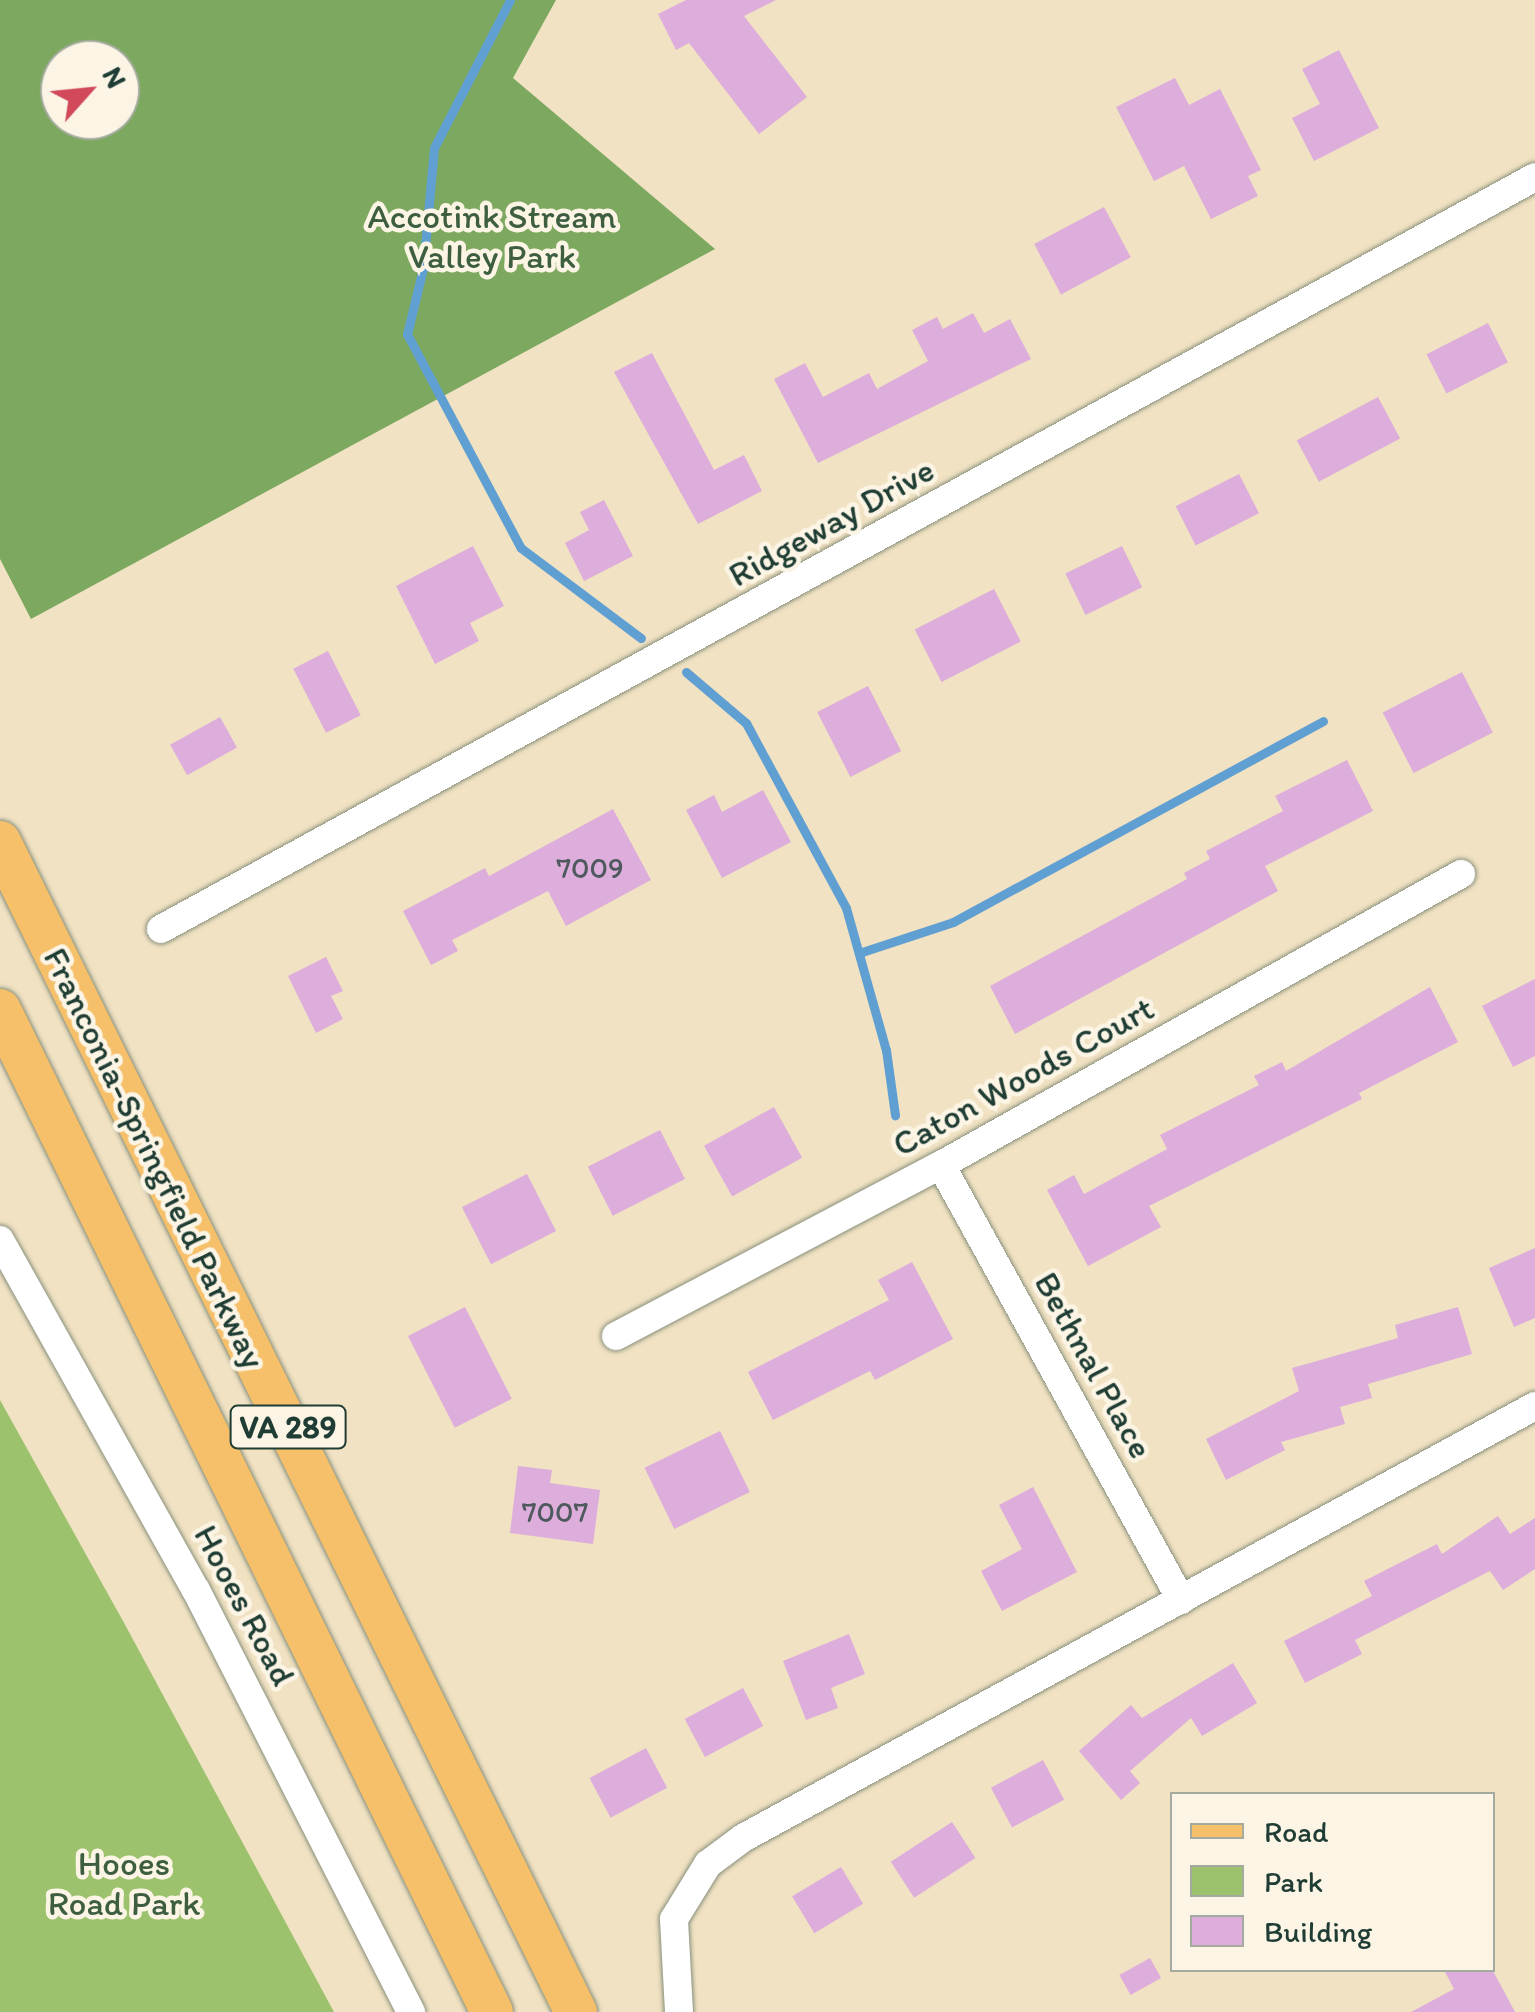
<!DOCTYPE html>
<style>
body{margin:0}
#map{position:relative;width:1535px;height:2012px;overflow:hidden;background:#f1e2c3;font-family:Itim,sans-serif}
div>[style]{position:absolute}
.green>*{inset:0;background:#9cc26d}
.forest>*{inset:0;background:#7da860}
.stream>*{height:9px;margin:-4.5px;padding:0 4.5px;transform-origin:4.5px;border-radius:4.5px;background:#609fd2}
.building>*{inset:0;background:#ddaddb;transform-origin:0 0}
.roads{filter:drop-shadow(0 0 2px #88907c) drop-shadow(0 0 2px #88907c)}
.minor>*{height:28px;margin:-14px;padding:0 14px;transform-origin:14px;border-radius:14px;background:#fff}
.primary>*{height:42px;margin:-21px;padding:0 21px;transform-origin:21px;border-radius:21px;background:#f6c06b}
span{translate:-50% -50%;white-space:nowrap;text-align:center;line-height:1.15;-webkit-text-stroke:9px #fcf5e5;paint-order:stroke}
.number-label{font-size:30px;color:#4e595e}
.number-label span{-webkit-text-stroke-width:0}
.shield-label span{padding:2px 8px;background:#fcf5e5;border:2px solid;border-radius:8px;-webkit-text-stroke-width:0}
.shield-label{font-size:32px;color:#1f3d34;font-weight:700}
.park-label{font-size:35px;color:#3e5e42}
.street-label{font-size:35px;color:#1f3d34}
.legend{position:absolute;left:1170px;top:1792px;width:325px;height:180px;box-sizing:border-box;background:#fcf5e5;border:2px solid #a4ab9e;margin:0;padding:12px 18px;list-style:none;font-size:30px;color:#1f3d34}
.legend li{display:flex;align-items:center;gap:20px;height:50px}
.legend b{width:50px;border:2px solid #a4ab9e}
.north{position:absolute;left:40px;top:40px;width:100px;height:100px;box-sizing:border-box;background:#fcf5e5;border:2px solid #a4ab9e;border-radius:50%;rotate:63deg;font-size:28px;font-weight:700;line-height:40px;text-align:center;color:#1f3d34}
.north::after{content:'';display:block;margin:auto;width:35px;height:45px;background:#d1495b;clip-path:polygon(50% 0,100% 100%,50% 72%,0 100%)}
</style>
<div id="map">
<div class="green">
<i style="clip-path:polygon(0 1400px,123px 1621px,334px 2012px,0 2012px)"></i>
</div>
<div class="forest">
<i style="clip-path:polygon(evenodd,0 0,556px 0,513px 78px,715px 249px,31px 619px,0 559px,0 0,60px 60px,120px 60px,120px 120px,60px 120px,60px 60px)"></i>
</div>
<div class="stream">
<i style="left:510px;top:0;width:166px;rotate:117.2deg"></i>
<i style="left:434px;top:148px;width:121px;rotate:95.2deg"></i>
<i style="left:423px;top:268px;width:68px;rotate:103.6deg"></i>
<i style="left:407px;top:334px;width:242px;rotate:62deg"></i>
<i style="left:521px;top:548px;width:150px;rotate:36.9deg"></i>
<i style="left:686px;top:672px;width:79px;rotate:40.4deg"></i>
<i style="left:746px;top:723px;width:210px;rotate:61.6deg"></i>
<i style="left:846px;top:908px;width:148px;rotate:74.3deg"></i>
<i style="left:886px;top:1050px;width:66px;rotate:82.1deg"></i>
<i style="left:862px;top:952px;width:96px;rotate:-18.2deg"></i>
<i style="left:953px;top:922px;width:421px;rotate:-28.5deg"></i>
</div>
<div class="building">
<i style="clip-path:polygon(686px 0,776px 0,744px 16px,807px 97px,759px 134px,689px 43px,676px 50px,658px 14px)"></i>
<i style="clip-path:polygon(1339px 50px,1379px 128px,1314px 161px,1292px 118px,1320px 104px,1302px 69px)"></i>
<i style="clip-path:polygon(1175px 78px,1189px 105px,1220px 89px,1261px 170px,1248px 176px,1258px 196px,1211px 219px,1184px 166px,1154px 181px,1116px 107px)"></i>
<i style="left:1104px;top:207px;width:57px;height:79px;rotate:62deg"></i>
<i style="clip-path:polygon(973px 313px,984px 333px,1010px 319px,1031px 359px,818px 463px,774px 379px,805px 363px,823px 397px,869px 373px,877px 389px,928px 361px,912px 330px,937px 317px,943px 329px)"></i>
<i style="left:1488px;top:323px;width:44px;height:69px;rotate:63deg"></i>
<i style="clip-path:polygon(652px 353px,714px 470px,744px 455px,762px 491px,698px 524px,614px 372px)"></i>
<i style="left:1378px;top:397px;width:47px;height:92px;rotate:62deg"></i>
<i style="left:1239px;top:474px;width:44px;height:71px;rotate:63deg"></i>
<i style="clip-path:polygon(604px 500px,633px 556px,584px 581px,565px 543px,589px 530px,580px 512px)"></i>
<i style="clip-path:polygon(473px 546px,504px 606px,470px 623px,479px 641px,435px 664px,396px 586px)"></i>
<i style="left:1122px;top:546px;width:46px;height:63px;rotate:64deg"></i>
<i style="left:994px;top:589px;width:59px;height:89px;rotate:63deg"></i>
<i style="left:328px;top:651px;width:72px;height:39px;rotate:63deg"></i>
<i style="left:1462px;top:672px;width:68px;height:89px;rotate:63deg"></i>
<i style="left:868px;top:686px;width:73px;height:57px;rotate:63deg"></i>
<i style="left:220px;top:717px;width:35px;height:57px;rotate:61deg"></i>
<i style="clip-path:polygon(1347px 760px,1373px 811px,1265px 866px,1278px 891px,1015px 1034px,990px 986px,1187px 879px,1184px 873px,1210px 859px,1206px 851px,1283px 811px,1275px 796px)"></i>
<i style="clip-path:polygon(763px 790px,791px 842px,722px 878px,686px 810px,714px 795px,722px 812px)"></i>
<i style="clip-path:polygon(613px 809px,651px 880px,566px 926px,548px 891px,452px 940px,458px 951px,431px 965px,403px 911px,485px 868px,489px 876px)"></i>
<i style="clip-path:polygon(326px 957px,343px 991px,331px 996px,343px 1019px,316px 1033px,288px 976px)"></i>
<i style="clip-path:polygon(1535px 979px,1535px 1056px,1513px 1067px,1482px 1006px)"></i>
<i style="clip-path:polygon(1430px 987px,1458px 1042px,1359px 1093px,1362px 1099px,1149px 1206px,1161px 1227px,1088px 1266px,1047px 1190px,1074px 1175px,1084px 1194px,1167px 1149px,1160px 1135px,1259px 1085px,1254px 1076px,1282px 1062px,1286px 1071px)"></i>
<i style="left:774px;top:1107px;width:58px;height:80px;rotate:61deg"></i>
<i style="left:660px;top:1130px;width:55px;height:81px;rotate:63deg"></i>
<i style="left:527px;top:1174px;width:64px;height:73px;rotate:63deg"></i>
<i style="clip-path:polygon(1535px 1248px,1535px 1318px,1514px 1327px,1489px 1268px)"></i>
<i style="clip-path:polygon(912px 1262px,953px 1339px,875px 1380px,870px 1371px,773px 1420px,748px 1372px,889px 1300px,878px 1280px)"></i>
<i style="left:465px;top:1307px;width:103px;height:64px;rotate:63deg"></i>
<i style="clip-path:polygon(1458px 1307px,1472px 1354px,1368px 1384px,1372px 1398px,1340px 1407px,1345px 1424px,1281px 1442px,1285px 1450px,1226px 1480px,1206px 1439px,1299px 1391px,1292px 1368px,1398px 1338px,1395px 1325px)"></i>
<i style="left:720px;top:1431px;width:68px;height:84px;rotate:64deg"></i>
<i style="clip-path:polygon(518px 1466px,552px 1470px,550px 1483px,600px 1490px,593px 1544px,510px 1533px)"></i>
<i style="clip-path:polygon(1033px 1487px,1077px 1572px,1002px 1611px,981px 1571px,1022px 1549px,999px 1505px)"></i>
<i style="clip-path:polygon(1498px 1516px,1510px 1534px,1535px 1518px,1535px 1569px,1503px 1590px,1490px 1571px,1355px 1640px,1362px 1654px,1305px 1683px,1284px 1641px,1372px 1596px,1364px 1581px,1437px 1544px,1442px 1554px)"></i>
<i style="clip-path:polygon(849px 1634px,865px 1674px,831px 1688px,838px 1708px,806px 1720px,783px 1661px)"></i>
<i style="clip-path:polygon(1233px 1663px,1257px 1703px,1202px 1736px,1191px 1718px,1130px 1771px,1140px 1783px,1121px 1800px,1079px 1751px,1131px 1705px,1142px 1718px)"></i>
<i style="left:743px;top:1688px;width:43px;height:66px;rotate:62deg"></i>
<i style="left:646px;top:1748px;width:45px;height:64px;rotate:62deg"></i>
<i style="left:1043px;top:1760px;width:45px;height:59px;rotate:62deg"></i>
<i style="left:952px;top:1822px;width:43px;height:73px;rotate:57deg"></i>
<i style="left:841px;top:1867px;width:43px;height:57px;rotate:59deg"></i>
<i style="left:1150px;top:1958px;width:23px;height:35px;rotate:61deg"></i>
<i style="clip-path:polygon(1492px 1969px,1515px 2012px,1411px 2012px,1454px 1989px,1444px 1970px)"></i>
</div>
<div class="roads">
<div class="minor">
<i style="left:161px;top:929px;width:1566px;rotate:-28.69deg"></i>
<i style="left:941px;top:1165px;width:497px;rotate:61.1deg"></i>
<i style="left:0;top:1240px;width:401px;rotate:60.8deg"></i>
<i style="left:196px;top:1590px;width:474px;rotate:63deg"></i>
<i style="left:616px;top:1336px;width:367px;rotate:-27.8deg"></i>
<i style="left:941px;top:1165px;width:596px;rotate:-29.23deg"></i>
<i style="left:679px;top:2012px;width:93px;rotate:-93.1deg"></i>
<i style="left:674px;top:1919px;width:65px;rotate:-58.3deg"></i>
<i style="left:708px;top:1864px;width:44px;rotate:-36.6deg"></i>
<i style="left:743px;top:1838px;width:902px;rotate:-28.61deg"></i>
</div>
<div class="primary">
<i style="left:0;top:842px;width:1304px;rotate:63.79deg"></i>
<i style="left:0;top:1010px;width:1116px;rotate:63.85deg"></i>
</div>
</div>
<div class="number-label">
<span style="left:590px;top:868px">7009</span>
<span style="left:555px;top:1512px">7007</span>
</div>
<div class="shield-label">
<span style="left:288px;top:1427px">VA 289</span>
</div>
<div class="park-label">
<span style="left:492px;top:236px">Accotink Stream<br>Valley Park</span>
<span style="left:124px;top:1883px">Hooes<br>Road Park</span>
</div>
<div class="street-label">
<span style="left:831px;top:522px;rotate:-29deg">Ridgeway Drive</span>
<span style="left:1023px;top:1076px;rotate:-29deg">Caton Woods Court</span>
<span style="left:155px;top:1158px;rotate:64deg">Franconia-Springfield Parkway</span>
<span style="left:1094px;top:1365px;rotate:61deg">Bethnal Place</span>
<span style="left:245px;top:1605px;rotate:62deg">Hooes Road</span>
</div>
<ul class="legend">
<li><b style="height:12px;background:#f6c06b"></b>Road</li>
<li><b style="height:28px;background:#9cc26d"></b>Park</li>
<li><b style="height:28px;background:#ddaddb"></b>Building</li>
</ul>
<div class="north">N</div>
</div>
